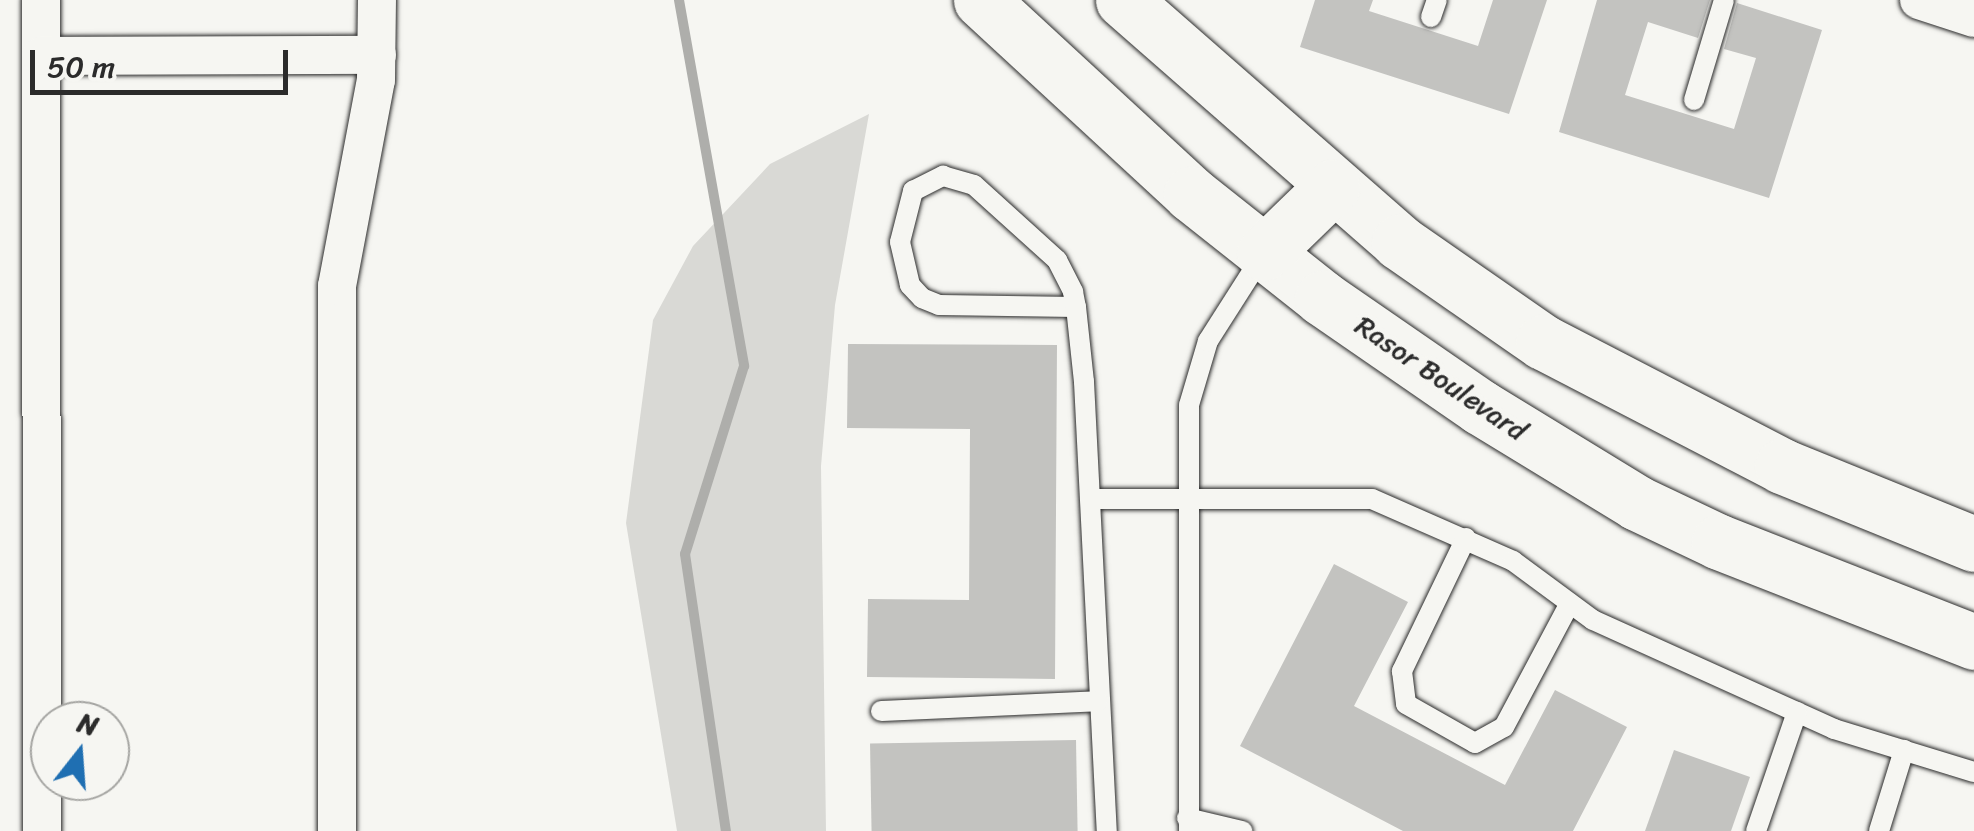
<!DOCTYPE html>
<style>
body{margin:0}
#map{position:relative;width:1974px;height:831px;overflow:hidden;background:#f6f6f2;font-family:Sriracha,sans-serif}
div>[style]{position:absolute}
.green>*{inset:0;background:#d9d9d5}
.stream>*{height:10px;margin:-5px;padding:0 5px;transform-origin:5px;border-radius:5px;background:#aeaeab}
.building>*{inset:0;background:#c3c3c0;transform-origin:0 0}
.roads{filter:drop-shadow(0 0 2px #2b2b2b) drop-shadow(0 0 2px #2b2b2b)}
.service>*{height:20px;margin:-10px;padding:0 10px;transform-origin:10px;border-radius:10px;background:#f6f6f2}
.minor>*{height:38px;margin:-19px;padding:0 19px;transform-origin:19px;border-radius:19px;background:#f6f6f2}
.secondary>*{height:55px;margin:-27.5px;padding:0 27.5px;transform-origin:27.5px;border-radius:27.5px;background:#f6f6f2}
span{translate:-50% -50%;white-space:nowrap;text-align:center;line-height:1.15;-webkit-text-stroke:9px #f6f6f2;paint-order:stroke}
.street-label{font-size:28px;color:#2b2b2b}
.north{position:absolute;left:30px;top:701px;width:100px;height:100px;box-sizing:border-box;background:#f6f6f2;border:2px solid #a5a5a2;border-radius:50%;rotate:17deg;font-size:28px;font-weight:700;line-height:40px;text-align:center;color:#2b2b2b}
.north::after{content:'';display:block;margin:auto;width:35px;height:45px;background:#1f6fb2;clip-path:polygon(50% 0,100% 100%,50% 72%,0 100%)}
.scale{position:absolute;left:30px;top:50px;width:258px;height:45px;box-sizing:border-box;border:5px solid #2b2b2b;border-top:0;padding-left:12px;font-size:30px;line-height:35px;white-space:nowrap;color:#2b2b2b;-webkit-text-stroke:8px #f6f6f2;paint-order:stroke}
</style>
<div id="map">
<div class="green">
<i style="clip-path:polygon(869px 114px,835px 305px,821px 466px,826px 831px,677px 831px,626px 523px,653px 320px,693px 246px,770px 164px)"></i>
</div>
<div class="stream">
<i style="left:679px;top:0;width:372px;rotate:79.9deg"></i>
<i style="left:744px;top:366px;width:197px;rotate:107.4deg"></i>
<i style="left:685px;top:554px;width:280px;rotate:81.6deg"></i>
</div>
<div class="building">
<i style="clip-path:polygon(1315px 0,1373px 0,1369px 11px,1478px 46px,1493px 0,1547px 0,1509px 114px,1300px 47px)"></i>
<i style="clip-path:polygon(1597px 0,1710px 0,1698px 38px,1648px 22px,1625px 95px,1734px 129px,1756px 58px,1724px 49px,1737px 3px,1822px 30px,1769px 198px,1559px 132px)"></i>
<i style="clip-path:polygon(848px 344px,1057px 345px,1055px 679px,867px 677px,868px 599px,969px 600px,970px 429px,847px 428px)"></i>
<i style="clip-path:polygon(1334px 564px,1408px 602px,1354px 706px,1505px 785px,1555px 690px,1627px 727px,1573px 831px,1403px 831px,1240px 746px)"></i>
<i style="left:1076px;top:740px;width:91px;height:206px;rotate:89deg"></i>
<i style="clip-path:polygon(1674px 750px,1750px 777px,1731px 831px,1645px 831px)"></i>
</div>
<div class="roads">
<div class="service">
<i style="left:1431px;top:17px;width:18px;rotate:-71deg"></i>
<i style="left:1694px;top:100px;width:104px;rotate:-73.3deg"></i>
<i style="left:1076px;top:307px;width:137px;rotate:-179.2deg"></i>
<i style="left:939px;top:305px;width:18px;rotate:-158deg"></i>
<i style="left:922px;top:298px;width:18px;rotate:-133deg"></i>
<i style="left:910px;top:285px;width:44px;rotate:-103.1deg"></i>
<i style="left:900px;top:242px;width:53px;rotate:-75.7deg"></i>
<i style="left:913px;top:191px;width:34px;rotate:-27deg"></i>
<i style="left:943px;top:176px;width:32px;rotate:16deg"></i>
<i style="left:974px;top:185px;width:112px;rotate:42.1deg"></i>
<i style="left:1057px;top:260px;width:36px;rotate:63deg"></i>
<i style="left:1073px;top:292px;width:15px;rotate:79deg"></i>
<i style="left:1076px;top:307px;width:75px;rotate:83.9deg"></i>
<i style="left:1084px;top:382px;width:450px;rotate:87.1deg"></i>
<i style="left:1091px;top:499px;width:281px"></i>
<i style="left:1372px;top:499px;width:154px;rotate:23.7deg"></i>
<i style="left:1513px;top:561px;width:99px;rotate:36.4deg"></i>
<i style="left:1593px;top:620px;width:265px;rotate:24.3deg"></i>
<i style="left:1834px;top:729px;width:146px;rotate:17.1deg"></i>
<i style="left:1466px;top:538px;width:148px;rotate:115.7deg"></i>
<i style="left:1402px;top:671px;width:33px;rotate:83deg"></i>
<i style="left:1406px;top:704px;width:79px;rotate:29.5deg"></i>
<i style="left:1475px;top:743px;width:33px;rotate:-29deg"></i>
<i style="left:1504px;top:727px;width:140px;rotate:-62deg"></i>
<i style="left:881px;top:711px;width:217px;rotate:-2.6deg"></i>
<i style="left:1187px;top:818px;width:57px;rotate:13.3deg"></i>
<i style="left:1189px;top:831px;width:426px;rotate:-90deg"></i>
<i style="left:1189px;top:405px;width:67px;rotate:-73.5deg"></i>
<i style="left:1208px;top:341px;width:104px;rotate:-57.5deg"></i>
<i style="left:1756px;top:831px;width:126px;rotate:-71deg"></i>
<i style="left:1879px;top:831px;width:85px;rotate:-72.8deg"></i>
</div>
<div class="minor">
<i style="left:41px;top:0;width:831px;rotate:89.93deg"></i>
<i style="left:1919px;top:0;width:58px;rotate:18.1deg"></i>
<i style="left:41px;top:56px;width:336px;rotate:-0.2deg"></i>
<i style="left:337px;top:831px;width:545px;rotate:-90deg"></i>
<i style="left:337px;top:286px;width:210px;rotate:-79.3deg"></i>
<i style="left:376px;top:80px;width:80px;rotate:-89.3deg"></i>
</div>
<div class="secondary">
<i style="left:981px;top:0;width:286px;rotate:42.7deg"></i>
<i style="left:1191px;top:194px;width:167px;rotate:38.4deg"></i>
<i style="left:1322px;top:298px;width:192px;rotate:34.6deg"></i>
<i style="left:1480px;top:407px;width:184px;rotate:31.4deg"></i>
<i style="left:1637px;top:503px;width:91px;rotate:25.4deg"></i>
<i style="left:1719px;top:542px;width:274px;rotate:21.4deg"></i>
<i style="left:1123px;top:0;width:367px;rotate:41.2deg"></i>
<i style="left:1399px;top:242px;width:175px;rotate:34.8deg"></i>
<i style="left:1543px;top:342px;width:269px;rotate:27.4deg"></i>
<i style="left:1782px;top:466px;width:207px;rotate:22.1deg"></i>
<i style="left:1264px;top:253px;width:95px;rotate:-44.1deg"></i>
</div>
</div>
<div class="street-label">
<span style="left:1441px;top:378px;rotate:34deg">Rasor Boulevard</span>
</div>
<div class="north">N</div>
<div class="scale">50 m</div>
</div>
